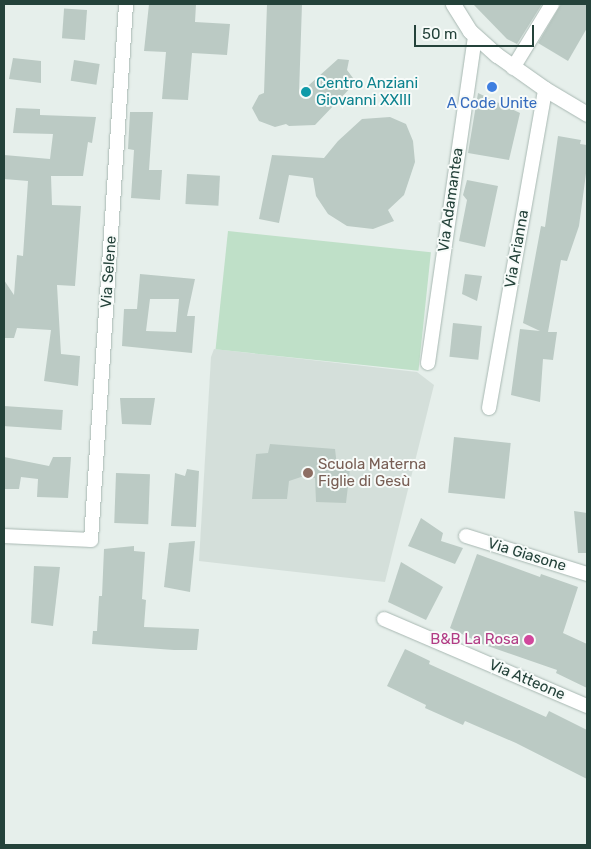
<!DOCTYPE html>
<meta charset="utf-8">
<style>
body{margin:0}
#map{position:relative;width:591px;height:849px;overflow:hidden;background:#e6efeb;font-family:Rubik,sans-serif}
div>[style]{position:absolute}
.built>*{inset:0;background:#d4dfda}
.green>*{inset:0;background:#bfe0c8;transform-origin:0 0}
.building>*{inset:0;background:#bbcac4;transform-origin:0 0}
.roads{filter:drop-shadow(0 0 1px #a8b8b2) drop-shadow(0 0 1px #a8b8b2)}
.minor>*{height:14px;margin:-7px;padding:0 7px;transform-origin:7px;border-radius:7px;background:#fff}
.tertiary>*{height:15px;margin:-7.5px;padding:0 7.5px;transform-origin:7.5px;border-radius:7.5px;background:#fff}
.dots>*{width:14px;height:14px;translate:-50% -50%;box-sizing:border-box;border:2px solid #f7fbf9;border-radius:50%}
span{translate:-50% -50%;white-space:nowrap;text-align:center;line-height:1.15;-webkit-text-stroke:4px #f7fbf9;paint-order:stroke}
.culture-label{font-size:15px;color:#0d838f}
.left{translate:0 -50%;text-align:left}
.shop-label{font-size:15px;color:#366cbe}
.street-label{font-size:15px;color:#24423a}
.education-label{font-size:15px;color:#785e54}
.hotel-label{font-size:15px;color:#b23c85}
.right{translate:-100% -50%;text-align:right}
.frame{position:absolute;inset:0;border:5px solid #24423a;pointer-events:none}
.scale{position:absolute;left:414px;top:25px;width:120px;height:22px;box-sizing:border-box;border:2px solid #24423a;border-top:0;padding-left:6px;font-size:15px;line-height:18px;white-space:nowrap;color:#24423a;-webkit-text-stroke:4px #f7fbf9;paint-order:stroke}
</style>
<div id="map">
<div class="built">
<i style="clip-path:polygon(214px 349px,417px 372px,434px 385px,385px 582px,199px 561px,211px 357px)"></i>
</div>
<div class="green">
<i style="left:228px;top:231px;width:204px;height:119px;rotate:6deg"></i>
</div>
<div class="building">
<i style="clip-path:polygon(149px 4px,196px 4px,195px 22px,230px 24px,227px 55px,192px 53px,188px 100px,162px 99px,166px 52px,144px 51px)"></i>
<i style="clip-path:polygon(267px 4px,302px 4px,299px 94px,338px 59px,349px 60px,347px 70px,356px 82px,315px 125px,289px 126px,286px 124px,275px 127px,259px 121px,252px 108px,259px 95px,264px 93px)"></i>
<i style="clip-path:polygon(473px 4px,542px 4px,517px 44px,507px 39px)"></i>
<i style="clip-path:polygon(561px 4px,587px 4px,587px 28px,568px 61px,538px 43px)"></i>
<i style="left:87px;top:10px;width:30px;height:23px;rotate:94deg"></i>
<i style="clip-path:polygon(13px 58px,41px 61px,41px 83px,9px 79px)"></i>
<i style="left:74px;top:60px;width:26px;height:21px;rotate:9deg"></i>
<i style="clip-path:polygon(478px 93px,520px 113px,509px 160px,468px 153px)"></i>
<i style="clip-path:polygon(16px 108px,40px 109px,40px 115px,96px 117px,92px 143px,88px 142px,83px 176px,51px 176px,52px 205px,81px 206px,75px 286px,57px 285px,61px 354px,80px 356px,78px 386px,44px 381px,51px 330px,17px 328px,14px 338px,4px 338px,4px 280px,14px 295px,17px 255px,23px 256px,28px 181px,4px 179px,4px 155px,50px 159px,53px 134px,13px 133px)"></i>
<i style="clip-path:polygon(130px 112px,153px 112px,149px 170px,162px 170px,160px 200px,131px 198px,134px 150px,128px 149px)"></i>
<i style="clip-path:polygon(390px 117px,406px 124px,413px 141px,415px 162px,404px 195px,388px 210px,394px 221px,373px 229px,347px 226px,328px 214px,316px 196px,313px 178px,289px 175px,279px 223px,259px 219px,272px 155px,324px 158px,338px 141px,362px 119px)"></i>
<i style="clip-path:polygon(558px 136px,581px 140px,580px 144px,587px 145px,587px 166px,579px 226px,567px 261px,561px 260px,548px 332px,557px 332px,553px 360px,543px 359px,540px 402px,511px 395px,520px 329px,540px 331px,523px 323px,541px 226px,545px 227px)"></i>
<i style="left:187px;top:174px;width:33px;height:30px;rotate:3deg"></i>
<i style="clip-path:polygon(467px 180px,498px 186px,485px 247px,459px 241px,467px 200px,463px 195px)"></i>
<i style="clip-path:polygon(evenodd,140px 274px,195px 279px,187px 316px,195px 316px,192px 353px,122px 346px,124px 309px,137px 309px,140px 274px,150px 299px,179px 299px,176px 332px,146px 331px,150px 299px)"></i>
<i style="clip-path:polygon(465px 274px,482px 276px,477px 301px,462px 294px)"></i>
<i style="left:453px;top:323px;width:29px;height:34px;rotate:6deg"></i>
<i style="clip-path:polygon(120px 398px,155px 398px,151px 425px,122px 424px)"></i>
<i style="left:4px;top:406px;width:59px;height:20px;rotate:4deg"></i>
<i style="left:454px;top:437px;width:57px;height:56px;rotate:6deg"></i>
<i style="clip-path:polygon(270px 444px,335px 449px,337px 466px,350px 469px,346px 503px,316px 502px,315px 478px,301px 477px,289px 481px,287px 499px,252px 499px,256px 454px,268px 453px)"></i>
<i style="clip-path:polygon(4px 457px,49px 466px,53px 457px,71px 457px,68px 498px,37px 497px,38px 479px,21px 477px,19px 489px,4px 489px)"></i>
<i style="clip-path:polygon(187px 469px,199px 471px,196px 527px,171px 526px,175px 473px,185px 476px)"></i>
<i style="left:116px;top:473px;width:34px;height:50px;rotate:2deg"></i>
<i style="clip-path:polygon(574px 511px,587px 513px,587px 553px,578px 553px)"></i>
<i style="clip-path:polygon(421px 518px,443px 533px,441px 541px,463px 548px,455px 564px,408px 546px)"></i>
<i style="clip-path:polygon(195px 541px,190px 592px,164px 587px,169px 543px)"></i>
<i style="clip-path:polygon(134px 546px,134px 551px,145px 552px,142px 599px,146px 600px,144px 627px,199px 629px,197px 650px,174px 650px,92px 644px,93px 631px,97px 631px,99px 596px,102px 596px,104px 549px)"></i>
<i style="clip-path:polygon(477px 554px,540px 577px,541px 574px,578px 587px,563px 633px,587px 644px,587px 688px,556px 673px,557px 670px,482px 644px,450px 628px)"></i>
<i style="clip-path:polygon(401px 562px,443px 587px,426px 620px,388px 602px)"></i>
<i style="clip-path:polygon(34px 566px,60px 567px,53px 626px,31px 623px)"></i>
<i style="clip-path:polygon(405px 649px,430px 661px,429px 664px,546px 717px,549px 711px,587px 730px,587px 779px,516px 743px,465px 721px,463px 725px,425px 708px,426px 705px,387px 686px)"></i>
</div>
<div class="roads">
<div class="minor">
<i style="left:513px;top:68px;width:75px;rotate:-58.6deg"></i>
<i style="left:428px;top:363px;width:329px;rotate:-81.8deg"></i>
<i style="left:489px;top:408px;width:324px;rotate:-80deg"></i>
<i style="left:4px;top:536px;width:87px;rotate:2.6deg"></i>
<i style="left:91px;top:540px;width:537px;rotate:-86.26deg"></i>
<i style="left:466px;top:536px;width:127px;rotate:17.4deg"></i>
<i style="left:384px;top:619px;width:221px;rotate:23.2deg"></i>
</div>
<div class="tertiary">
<i style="left:453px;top:4px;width:32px;rotate:58deg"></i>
<i style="left:470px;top:31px;width:36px;rotate:42deg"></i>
<i style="left:497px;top:55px;width:59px;rotate:35.3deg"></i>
<i style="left:545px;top:89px;width:49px;rotate:30.8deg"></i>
</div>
</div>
<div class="dots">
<i style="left:492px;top:87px;background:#3f7fe0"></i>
<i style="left:306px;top:92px;background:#0f9aa8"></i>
<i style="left:308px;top:473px;background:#8d6e63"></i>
<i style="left:529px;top:640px;background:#d1479c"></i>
</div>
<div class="culture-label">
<span class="left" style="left:316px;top:92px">Centro Anziani<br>Giovanni XXIII</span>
</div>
<div class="shop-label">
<span style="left:492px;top:104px">A Code Unite</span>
</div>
<div class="street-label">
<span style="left:451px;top:200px;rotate:-82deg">Via Adamantea</span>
<span style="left:517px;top:249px;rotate:-80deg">Via Arianna</span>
<span style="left:109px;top:272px;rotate:-86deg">Via Selene</span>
<span style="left:527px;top:555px;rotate:17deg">Via Giasone</span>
<span style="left:527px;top:680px;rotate:23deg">Via Atteone</span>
</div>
<div class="education-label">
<span class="left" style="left:318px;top:473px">Scuola Materna<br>Figlie di Gesù</span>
</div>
<div class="hotel-label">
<span class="right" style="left:519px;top:640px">B&amp;B La Rosa</span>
</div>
<div class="frame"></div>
<div class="scale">50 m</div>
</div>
